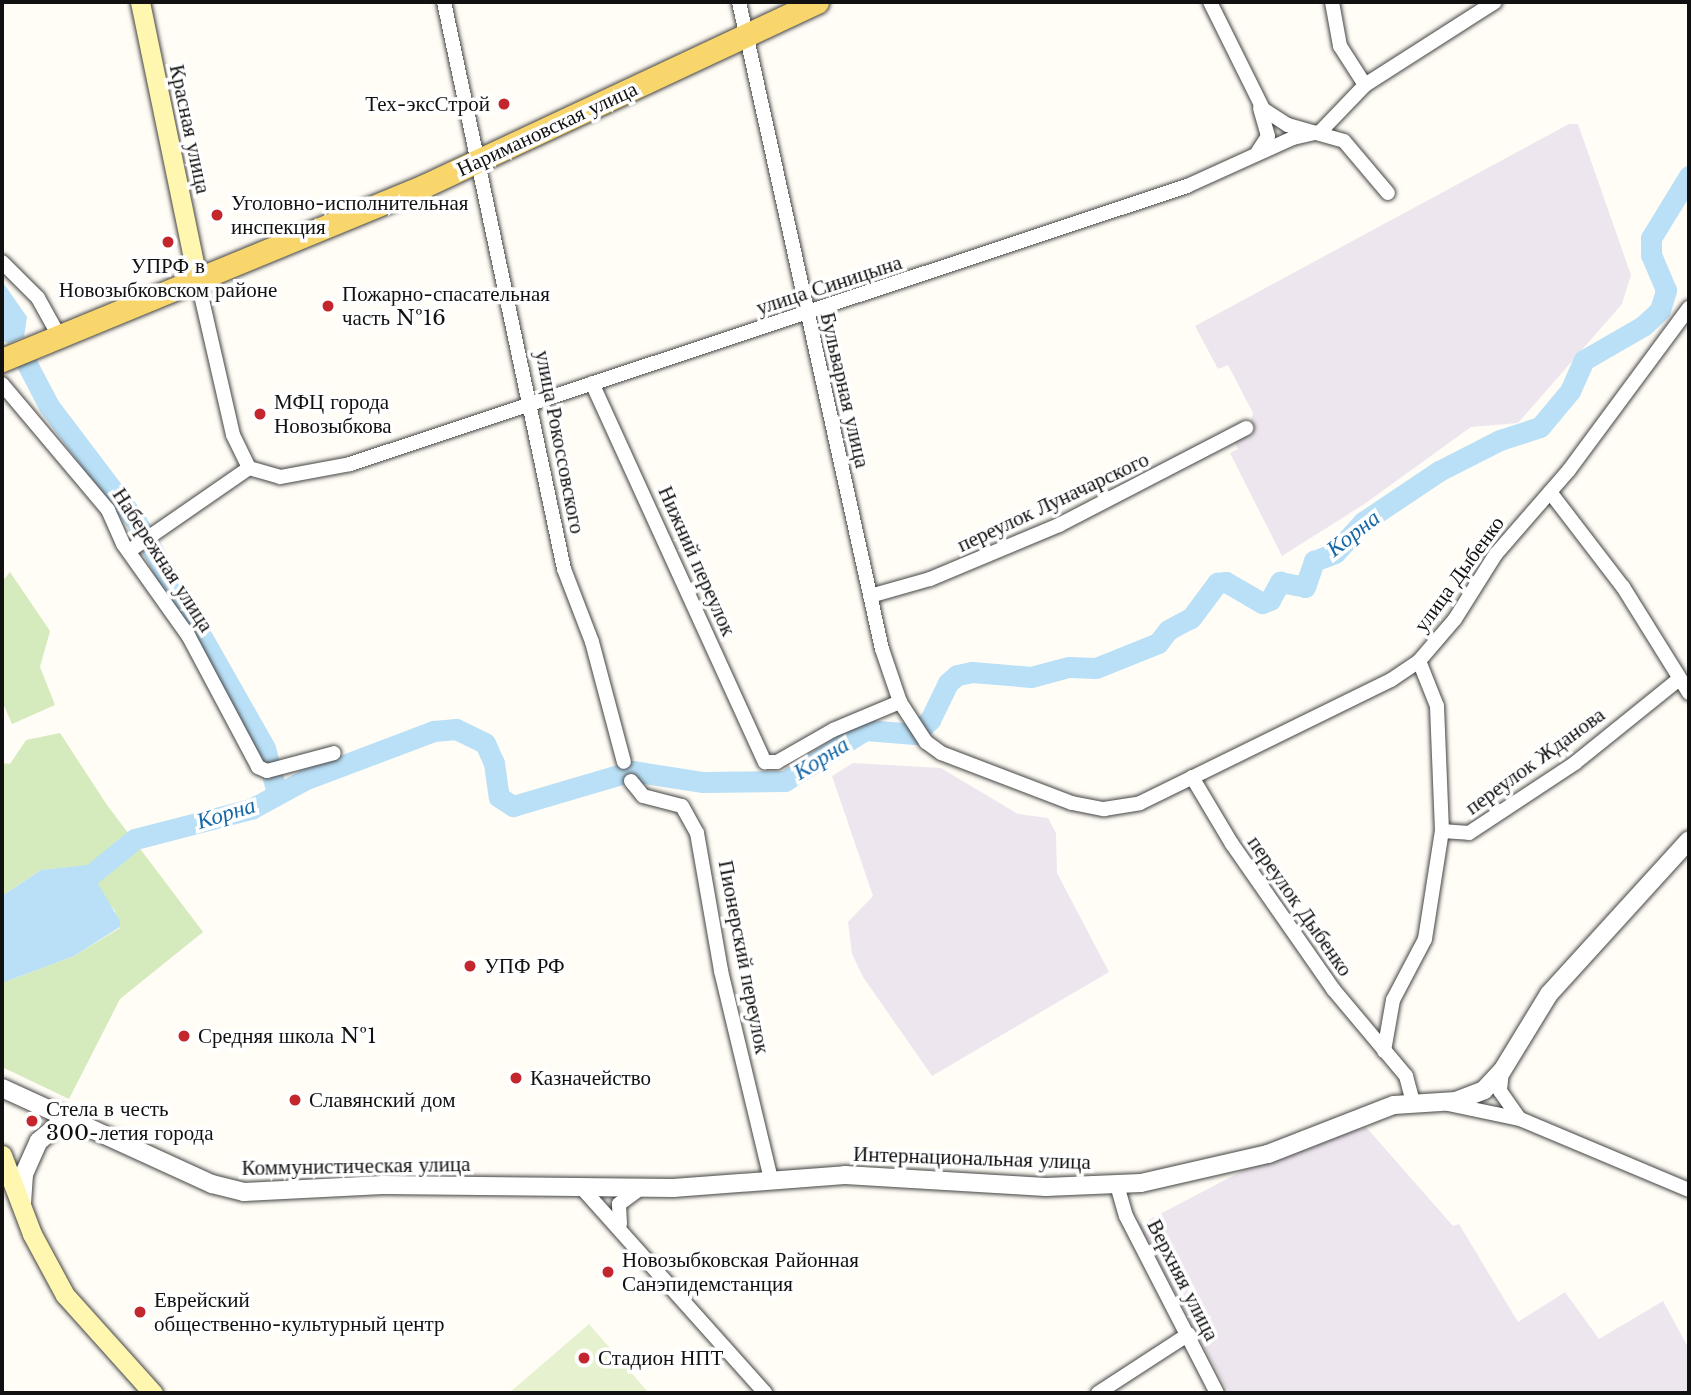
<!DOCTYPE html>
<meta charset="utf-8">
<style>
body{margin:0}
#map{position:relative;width:1691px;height:1395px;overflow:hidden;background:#fffdf5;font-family:"Libre Baskerville",serif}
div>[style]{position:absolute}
.industrial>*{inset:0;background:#eee6ef}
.green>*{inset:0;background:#d5ebbd}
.pitch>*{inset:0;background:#e6f2cf}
.water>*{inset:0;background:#b9e0f7}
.river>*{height:21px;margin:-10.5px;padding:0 10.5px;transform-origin:10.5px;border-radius:10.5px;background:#b9e0f7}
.roads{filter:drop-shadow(0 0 2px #444) drop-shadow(0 0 2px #444)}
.minor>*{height:14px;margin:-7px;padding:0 7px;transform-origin:7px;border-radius:7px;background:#fff}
.tertiary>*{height:18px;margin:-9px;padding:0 9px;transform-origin:9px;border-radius:9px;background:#fff}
.secondary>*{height:19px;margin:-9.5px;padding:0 9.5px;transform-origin:9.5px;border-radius:9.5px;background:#fff6b0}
.primary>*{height:23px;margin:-11.5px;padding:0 11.5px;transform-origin:11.5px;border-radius:11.5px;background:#f9d66b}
.dots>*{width:19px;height:19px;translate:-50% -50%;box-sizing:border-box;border:4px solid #fff;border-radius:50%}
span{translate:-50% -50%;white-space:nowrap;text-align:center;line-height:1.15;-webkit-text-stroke:7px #fff;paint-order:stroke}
.poi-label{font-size:21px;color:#111}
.right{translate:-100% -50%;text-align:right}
.left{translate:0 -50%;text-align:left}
.street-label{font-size:21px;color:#111}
.water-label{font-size:23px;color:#1768a6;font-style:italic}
.frame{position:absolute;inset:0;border:4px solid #111;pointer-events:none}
</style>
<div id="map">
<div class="industrial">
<i style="clip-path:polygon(1569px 124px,1578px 124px,1631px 275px,1622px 304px,1518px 423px,1471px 427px,1363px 505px,1282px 556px,1230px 453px,1238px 449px,1233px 440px,1249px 431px,1253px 413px,1228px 365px,1218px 369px,1195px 326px)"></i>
<i style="clip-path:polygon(853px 763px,941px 768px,1018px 814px,1048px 818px,1056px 833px,1057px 873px,1109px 972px,932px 1076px,863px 977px,852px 954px,848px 922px,873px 896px,832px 776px)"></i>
<i style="clip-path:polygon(1366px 1127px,1453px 1226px,1459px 1224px,1518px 1322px,1565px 1292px,1599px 1339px,1663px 1301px,1689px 1349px,1689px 1393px,1229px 1393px,1139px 1225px,1244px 1170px)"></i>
</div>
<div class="green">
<i style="clip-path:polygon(10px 572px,50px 631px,40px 667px,55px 705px,12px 724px,2px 701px,2px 582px)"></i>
<i style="clip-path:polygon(60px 733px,107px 805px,203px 932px,120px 999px,69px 1099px,2px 1067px,2px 983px,74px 956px,120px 928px,115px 911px,81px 866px,41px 870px,2px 896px,2px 763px,10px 764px,26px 740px)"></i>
</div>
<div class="pitch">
<i style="clip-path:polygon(589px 1324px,649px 1393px,509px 1393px)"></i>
</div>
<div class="water">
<i style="clip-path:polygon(2px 281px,27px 317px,24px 337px,9px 343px,2px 341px)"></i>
<i style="clip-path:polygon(87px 865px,120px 921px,120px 927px,74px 956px,2px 983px,2px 896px,41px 870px)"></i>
</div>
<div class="river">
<i style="left:27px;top:364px;width:47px;rotate:62.4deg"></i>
<i style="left:49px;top:406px;width:144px;rotate:52.9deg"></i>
<i style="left:136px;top:521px;width:261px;rotate:60.4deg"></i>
<i style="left:265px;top:748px;width:47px;rotate:75.1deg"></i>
<i style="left:72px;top:890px;width:81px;rotate:-39deg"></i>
<i style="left:135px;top:839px;width:120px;rotate:-14.5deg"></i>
<i style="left:251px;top:809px;width:60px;rotate:-28.7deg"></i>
<i style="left:304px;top:780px;width:139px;rotate:-20.7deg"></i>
<i style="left:434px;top:731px;width:22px;rotate:-5deg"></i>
<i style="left:456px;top:729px;width:32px;rotate:26deg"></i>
<i style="left:485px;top:743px;width:22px;rotate:66deg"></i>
<i style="left:494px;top:763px;width:34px;rotate:82deg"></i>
<i style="left:499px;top:797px;width:17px;rotate:33deg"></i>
<i style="left:513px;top:806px;width:124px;rotate:-16.4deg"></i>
<i style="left:632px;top:771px;width:72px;rotate:8.8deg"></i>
<i style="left:703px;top:782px;width:82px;rotate:-0.7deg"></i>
<i style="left:785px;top:781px;width:95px;rotate:-32.5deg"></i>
<i style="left:865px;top:730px;width:50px;rotate:4.6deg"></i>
<i style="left:915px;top:734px;width:21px;rotate:-43deg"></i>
<i style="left:930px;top:720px;width:41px;rotate:-64.1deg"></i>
<i style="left:948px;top:683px;width:12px;rotate:-42deg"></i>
<i style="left:957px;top:675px;width:15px;rotate:-11deg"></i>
<i style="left:972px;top:672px;width:59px;rotate:4.8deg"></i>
<i style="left:1031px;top:677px;width:39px;rotate:-15deg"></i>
<i style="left:1069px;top:667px;width:27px;rotate:2deg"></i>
<i style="left:1096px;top:668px;width:67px;rotate:-22deg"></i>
<i style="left:1158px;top:643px;width:16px;rotate:-52deg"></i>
<i style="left:1168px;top:630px;width:26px;rotate:-28deg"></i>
<i style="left:1191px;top:618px;width:44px;rotate:-53.4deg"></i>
<i style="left:1217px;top:583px;width:9px;rotate:-6deg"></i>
<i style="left:1226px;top:582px;width:42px;rotate:30.3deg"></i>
<i style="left:1262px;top:603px;width:9px;rotate:-21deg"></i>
<i style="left:1270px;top:600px;width:21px;rotate:-61deg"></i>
<i style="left:1280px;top:582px;width:25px;rotate:11deg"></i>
<i style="left:1305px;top:587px;width:28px;rotate:-71deg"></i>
<i style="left:1314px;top:561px;width:22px;rotate:-21deg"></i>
<i style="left:1335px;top:553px;width:42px;rotate:-47.9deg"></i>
<i style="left:1363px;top:522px;width:92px;rotate:-33.9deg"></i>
<i style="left:1439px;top:471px;width:68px;rotate:-26.9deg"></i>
<i style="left:1500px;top:440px;width:42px;rotate:-18deg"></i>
<i style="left:1540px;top:427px;width:47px;rotate:-50.2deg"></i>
<i style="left:1570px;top:391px;width:34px;rotate:-66deg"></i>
<i style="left:1584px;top:360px;width:68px;rotate:-30deg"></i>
<i style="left:1643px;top:326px;width:23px;rotate:-43deg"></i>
<i style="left:1660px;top:310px;width:21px;rotate:-73deg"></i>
<i style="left:1666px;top:290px;width:38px;rotate:-113deg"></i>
<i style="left:1651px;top:255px;width:17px;rotate:-90deg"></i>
<i style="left:1651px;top:238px;width:73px;rotate:-58.5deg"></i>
</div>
<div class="roads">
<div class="minor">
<i style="left:444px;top:2px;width:580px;rotate:78.05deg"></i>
<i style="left:564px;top:569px;width:78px;rotate:69deg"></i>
<i style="left:592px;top:642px;width:124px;rotate:75.1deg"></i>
<i style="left:739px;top:2px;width:663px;rotate:77.54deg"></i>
<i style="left:882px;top:649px;width:56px;rotate:71.2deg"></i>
<i style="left:900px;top:702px;width:48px;rotate:57deg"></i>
<i style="left:926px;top:742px;width:19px;rotate:36deg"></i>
<i style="left:941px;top:753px;width:140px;rotate:20.9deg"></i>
<i style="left:1072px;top:803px;width:33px;rotate:11deg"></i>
<i style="left:1104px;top:809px;width:36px;rotate:-9deg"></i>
<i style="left:1140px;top:803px;width:280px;rotate:-26.1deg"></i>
<i style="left:1391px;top:680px;width:34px;rotate:-34deg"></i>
<i style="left:1419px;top:661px;width:55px;rotate:-49.4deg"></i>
<i style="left:1455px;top:619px;width:77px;rotate:-57.8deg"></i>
<i style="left:1496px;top:554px;width:111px;rotate:-49deg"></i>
<i style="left:1569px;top:470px;width:202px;rotate:-53.5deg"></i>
<i style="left:1210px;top:2px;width:119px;rotate:63.6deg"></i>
<i style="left:1263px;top:109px;width:30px;rotate:33deg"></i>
<i style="left:1288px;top:125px;width:58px;rotate:15.9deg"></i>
<i style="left:1344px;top:141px;width:68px;rotate:49.8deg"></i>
<i style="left:1332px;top:2px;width:45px;rotate:79.7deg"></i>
<i style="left:1340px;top:46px;width:46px;rotate:57.3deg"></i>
<i style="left:1257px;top:153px;width:20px;rotate:-57deg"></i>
<i style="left:1268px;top:136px;width:29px;rotate:-106deg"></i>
<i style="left:2px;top:262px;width:51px;rotate:45deg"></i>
<i style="left:38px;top:298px;width:43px;rotate:61.1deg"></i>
<i style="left:198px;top:282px;width:157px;rotate:77.1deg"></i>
<i style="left:233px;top:435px;width:37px;rotate:64deg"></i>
<i style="left:592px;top:383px;width:417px;rotate:65.5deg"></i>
<i style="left:765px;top:762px;width:12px"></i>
<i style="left:777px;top:762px;width:64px;rotate:-29.7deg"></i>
<i style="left:833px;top:730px;width:73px;rotate:-22.7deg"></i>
<i style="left:2px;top:384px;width:165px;rotate:49.9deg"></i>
<i style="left:108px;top:510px;width:37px;rotate:66deg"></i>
<i style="left:123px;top:544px;width:114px;rotate:54.6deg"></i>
<i style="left:189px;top:637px;width:147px;rotate:62deg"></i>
<i style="left:258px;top:767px;width:10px;rotate:24deg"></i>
<i style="left:267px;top:771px;width:69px;rotate:-15deg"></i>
<i style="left:1550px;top:492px;width:120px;rotate:52.5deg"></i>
<i style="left:1623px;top:587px;width:125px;rotate:58.1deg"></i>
<i style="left:129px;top:551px;width:146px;rotate:-34.7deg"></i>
<i style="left:249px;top:468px;width:32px;rotate:16deg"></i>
<i style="left:280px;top:477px;width:71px;rotate:-10.5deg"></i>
<i style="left:350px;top:464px;width:882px;rotate:-18.37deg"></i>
<i style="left:1187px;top:186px;width:116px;rotate:-24.4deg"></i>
<i style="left:1293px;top:138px;width:28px;rotate:-13deg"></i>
<i style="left:1320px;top:132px;width:65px;rotate:-46.2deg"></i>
<i style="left:1365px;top:85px;width:154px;rotate:-32.6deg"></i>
<i style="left:870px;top:596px;width:62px;rotate:-15.8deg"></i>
<i style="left:930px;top:579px;width:140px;rotate:-22.7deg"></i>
<i style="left:1059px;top:525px;width:211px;rotate:-27.4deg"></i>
<i style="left:1192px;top:777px;width:78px;rotate:59.2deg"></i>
<i style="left:1232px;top:844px;width:177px;rotate:55.1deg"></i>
<i style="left:1333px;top:989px;width:114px;rotate:50deg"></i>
<i style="left:1406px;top:1076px;width:27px;rotate:75deg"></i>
<i style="left:631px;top:781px;width:19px;rotate:51deg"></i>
<i style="left:643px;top:796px;width:40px;rotate:14.4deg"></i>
<i style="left:682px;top:806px;width:31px;rotate:61deg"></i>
<i style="left:697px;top:833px;width:140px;rotate:80.1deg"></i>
<i style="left:721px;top:971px;width:214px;rotate:76.5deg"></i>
<i style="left:1442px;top:831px;width:27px;rotate:4deg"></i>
<i style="left:1469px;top:833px;width:127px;rotate:-33.4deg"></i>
<i style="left:1575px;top:763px;width:134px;rotate:-38.9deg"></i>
<i style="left:1384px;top:1051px;width:52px;rotate:-80deg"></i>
<i style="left:1393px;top:1000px;width:69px;rotate:-62.3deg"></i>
<i style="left:1425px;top:939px;width:109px;rotate:-81.1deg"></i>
<i style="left:1442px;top:831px;width:125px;rotate:-92.3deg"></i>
<i style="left:1437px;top:706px;width:48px;rotate:-111.8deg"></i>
<i style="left:1502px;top:1071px;width:20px;rotate:96deg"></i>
<i style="left:1500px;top:1091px;width:33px;rotate:55deg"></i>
<i style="left:1448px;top:1104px;width:74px;rotate:11.8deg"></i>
<i style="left:1520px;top:1119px;width:183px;rotate:22.8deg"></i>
<i style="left:1117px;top:1185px;width:32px;rotate:74deg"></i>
<i style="left:1126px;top:1216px;width:199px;rotate:62.8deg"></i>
<i style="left:582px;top:1188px;width:275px;rotate:48.2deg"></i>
<i style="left:620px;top:1224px;width:20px;rotate:-93deg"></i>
<i style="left:619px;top:1204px;width:27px;rotate:-36deg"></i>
<i style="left:1098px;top:1393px;width:108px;rotate:-33deg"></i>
</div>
<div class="tertiary">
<i style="left:2px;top:1088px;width:231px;rotate:24.6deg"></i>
<i style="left:212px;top:1184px;width:33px;rotate:14deg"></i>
<i style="left:244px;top:1192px;width:139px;rotate:-2.9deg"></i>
<i style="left:383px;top:1185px;width:290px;rotate:0.6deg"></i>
<i style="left:673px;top:1188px;width:172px;rotate:-4.3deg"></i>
<i style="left:845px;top:1175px;width:201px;rotate:3.4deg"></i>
<i style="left:1046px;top:1187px;width:95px;rotate:-2.4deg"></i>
<i style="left:1141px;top:1183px;width:130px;rotate:-12.9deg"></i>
<i style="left:1268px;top:1154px;width:135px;rotate:-21.3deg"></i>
<i style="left:1394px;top:1105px;width:62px;rotate:-3.7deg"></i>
<i style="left:1456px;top:1101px;width:30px;rotate:-21deg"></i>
<i style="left:1484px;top:1090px;width:26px;rotate:-47deg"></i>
<i style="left:1502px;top:1071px;width:90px;rotate:-58.6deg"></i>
<i style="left:1549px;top:994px;width:208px;rotate:-47.7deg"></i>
<i style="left:22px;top:1203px;width:29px;rotate:-86deg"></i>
<i style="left:24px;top:1174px;width:36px;rotate:-66deg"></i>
<i style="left:39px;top:1141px;width:23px;rotate:-40deg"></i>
<i style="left:57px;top:1126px;width:23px;rotate:-10deg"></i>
</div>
<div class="secondary">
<i style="left:140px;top:2px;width:286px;rotate:78.3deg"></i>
<i style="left:2px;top:1155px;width:85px;rotate:69.2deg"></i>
<i style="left:32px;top:1234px;width:69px;rotate:61.6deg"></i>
<i style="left:65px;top:1295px;width:132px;rotate:48.1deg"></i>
</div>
<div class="primary">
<i style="left:2px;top:360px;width:456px;rotate:-22.4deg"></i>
<i style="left:424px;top:186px;width:434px;rotate:-25.1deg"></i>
</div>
</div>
<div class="dots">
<i style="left:504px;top:104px;background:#c4262e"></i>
<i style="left:217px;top:215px;background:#c4262e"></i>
<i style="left:168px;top:242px;background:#c4262e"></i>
<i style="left:328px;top:306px;background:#c4262e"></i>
<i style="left:260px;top:414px;background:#c4262e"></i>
<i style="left:470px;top:966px;background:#c4262e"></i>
<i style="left:184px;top:1036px;background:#c4262e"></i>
<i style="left:516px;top:1078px;background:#c4262e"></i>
<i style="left:295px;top:1100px;background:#c4262e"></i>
<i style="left:32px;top:1121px;background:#c4262e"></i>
<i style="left:608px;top:1272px;background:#c4262e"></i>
<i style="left:140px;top:1312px;background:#c4262e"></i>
<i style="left:584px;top:1358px;background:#c4262e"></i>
</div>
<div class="poi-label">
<span class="right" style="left:490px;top:104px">Тех-эксСтрой</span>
<span class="left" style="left:231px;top:215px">Уголовно-исполнительная<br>инспекция</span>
<span style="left:168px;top:278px">УПРФ в<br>Новозыбковском районе</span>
<span class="left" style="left:342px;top:306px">Пожарно-спасательная<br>часть №16</span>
<span class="left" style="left:274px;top:414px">МФЦ города<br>Новозыбкова</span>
<span class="left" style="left:484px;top:966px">УПФ РФ</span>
<span class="left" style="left:198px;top:1036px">Средняя школа №1</span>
<span class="left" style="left:530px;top:1078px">Казначейство</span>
<span class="left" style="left:309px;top:1100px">Славянский дом</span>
<span class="left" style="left:46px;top:1121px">Стела в честь<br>300-летия города</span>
<span class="left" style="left:622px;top:1272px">Новозыбковская Районная<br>Санэпидемстанция</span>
<span class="left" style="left:154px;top:1312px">Еврейский<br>общественно-культурный центр</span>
<span class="left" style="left:598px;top:1358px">Стадион НПТ</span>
</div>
<div class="street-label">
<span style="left:190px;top:129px;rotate:78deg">Красная улица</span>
<span style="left:547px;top:129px;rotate:-25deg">Наримановская улица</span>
<span style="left:829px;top:285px;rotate:-18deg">улица Синицына</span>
<span style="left:845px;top:390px;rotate:77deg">Бульварная улица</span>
<span style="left:560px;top:442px;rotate:79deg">улица Рокоссовского</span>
<span style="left:1053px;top:502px;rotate:-25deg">переулок Луначарского</span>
<span style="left:163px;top:560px;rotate:57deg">Набережная улица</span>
<span style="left:697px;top:561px;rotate:66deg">Нижний переулок</span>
<span style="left:1459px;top:574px;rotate:-54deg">улица Дыбенко</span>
<span style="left:1535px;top:761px;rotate:-36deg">переулок Жданова</span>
<span style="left:1300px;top:906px;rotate:55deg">переулок Дыбенко</span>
<span style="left:744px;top:957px;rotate:79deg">Пионерский переулок</span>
<span style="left:972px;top:1158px;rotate:2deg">Интернациональная улица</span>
<span style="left:356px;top:1166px;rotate:-1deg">Коммунистическая улица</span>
<span style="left:1183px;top:1280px;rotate:63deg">Верхняя улица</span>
</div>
<div class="water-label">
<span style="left:1353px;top:533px;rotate:-38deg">Корна</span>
<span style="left:821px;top:758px;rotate:-32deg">Корна</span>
<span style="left:226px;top:813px;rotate:-17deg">Корна</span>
</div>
<div class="frame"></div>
</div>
